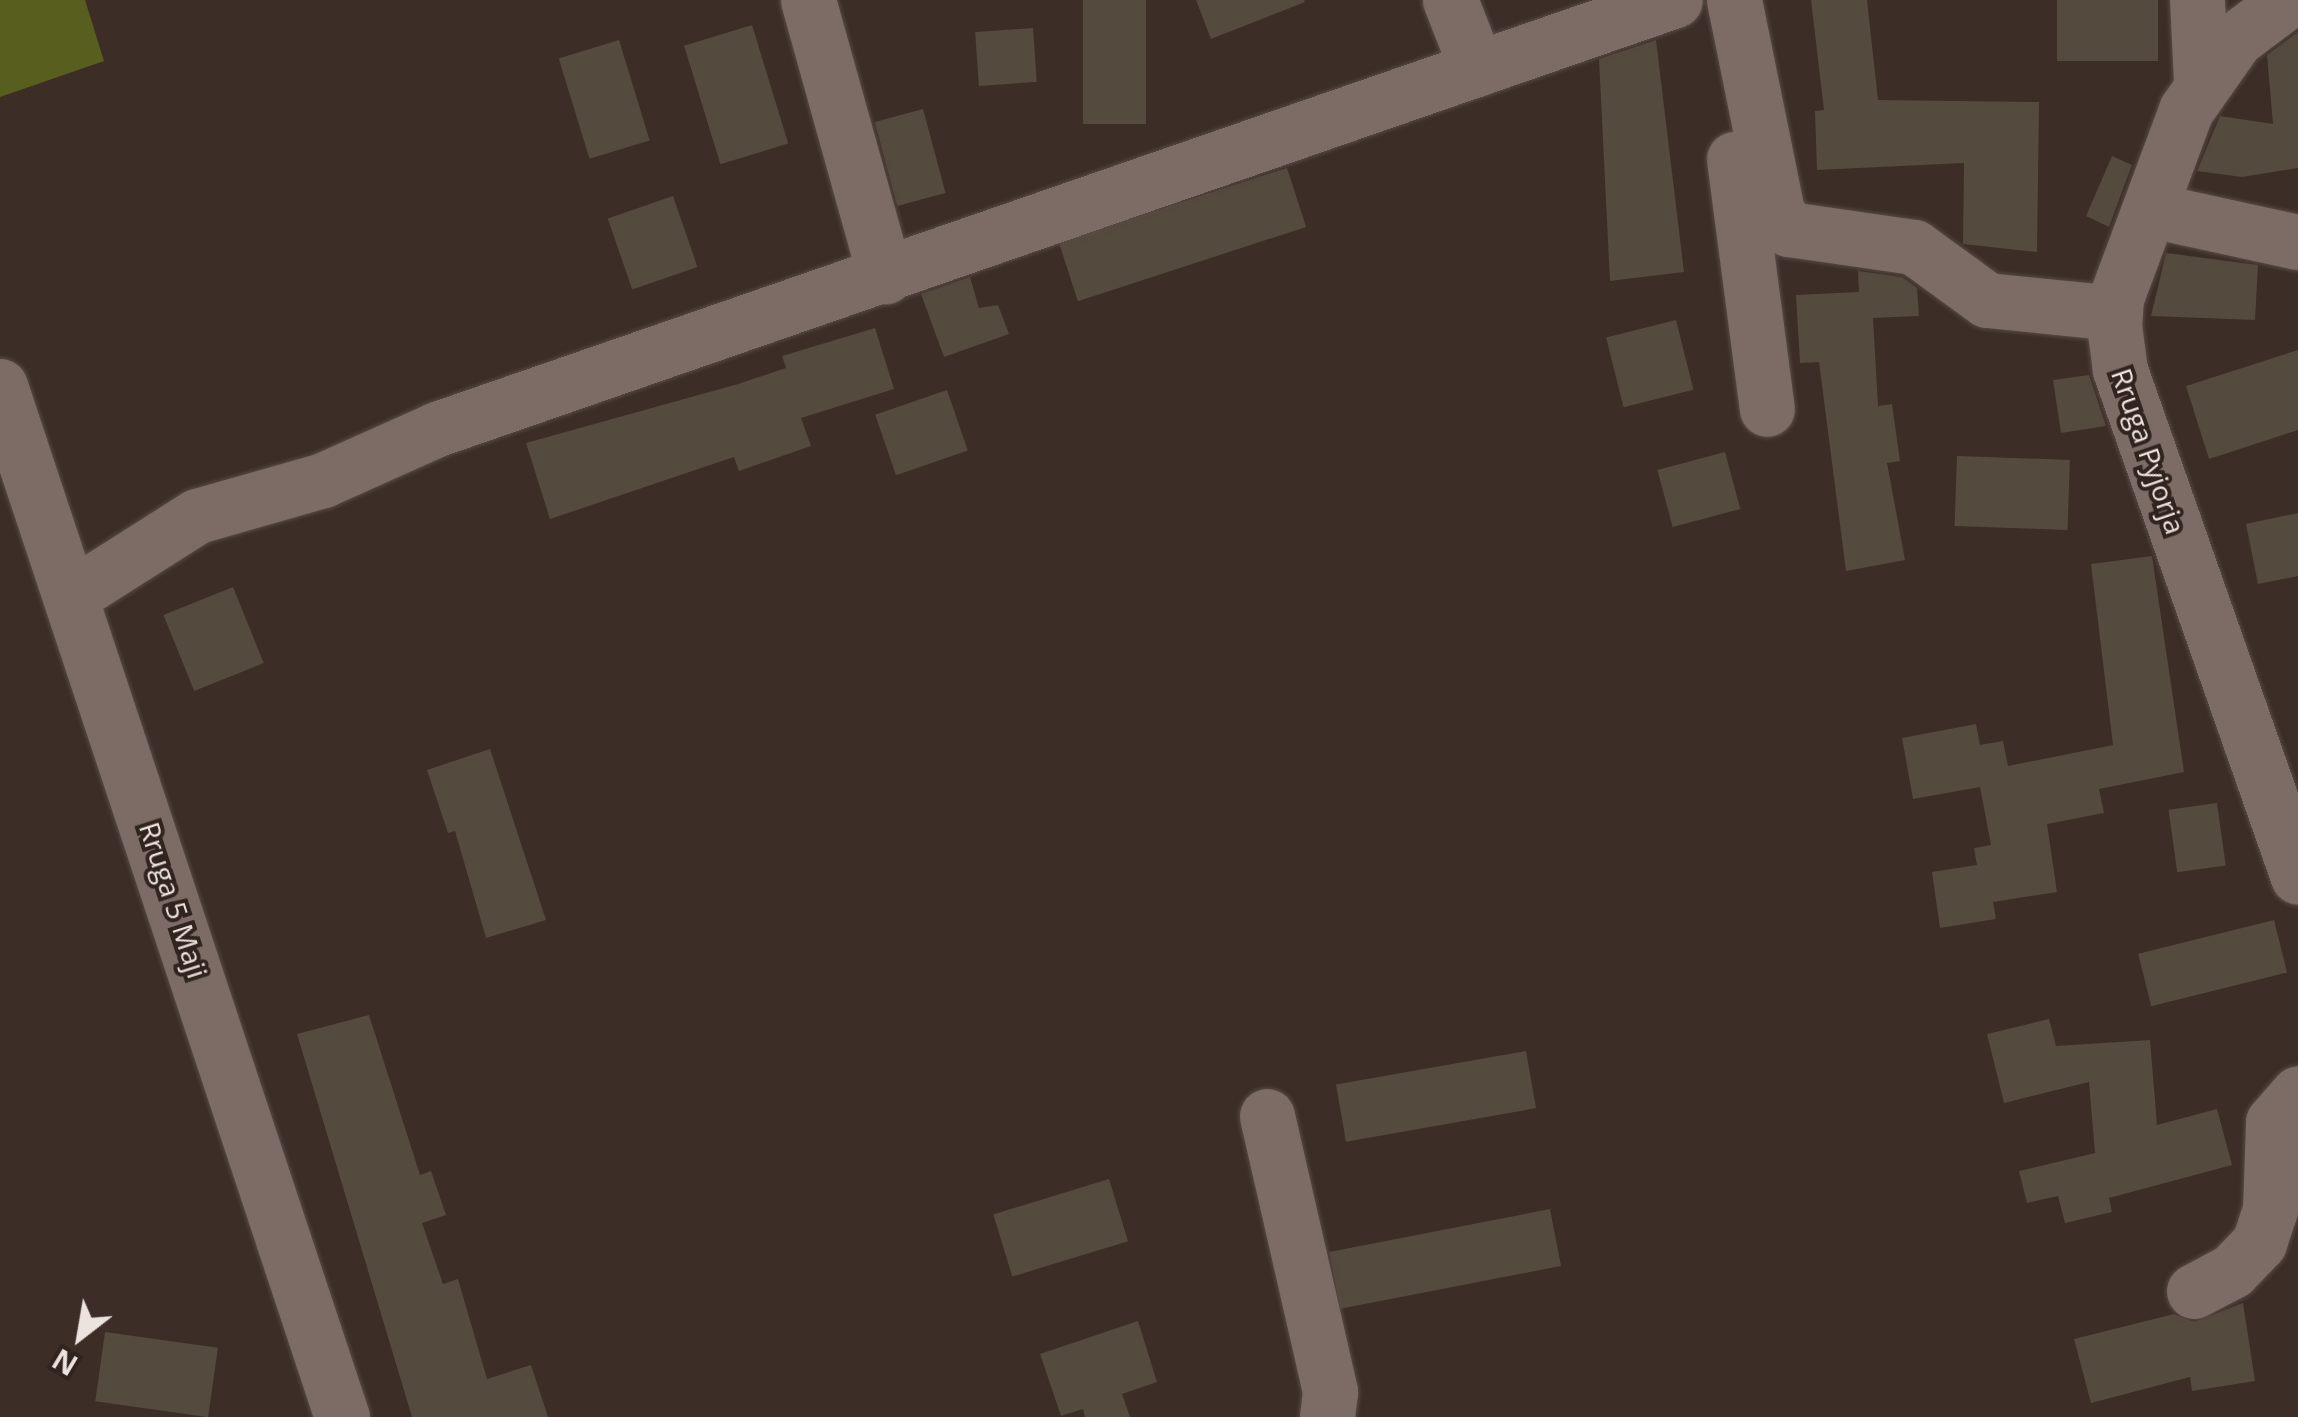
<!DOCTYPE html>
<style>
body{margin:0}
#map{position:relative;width:2298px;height:1417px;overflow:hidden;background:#3c2d27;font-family:"Open Sans",sans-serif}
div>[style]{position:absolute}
.green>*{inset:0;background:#585f1e}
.building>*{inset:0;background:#554a3e;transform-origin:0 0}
.roads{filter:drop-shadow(0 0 2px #574a45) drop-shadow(0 0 2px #574a45)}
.minor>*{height:55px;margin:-27.5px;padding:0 27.5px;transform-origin:27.5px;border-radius:27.5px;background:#7d6c65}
span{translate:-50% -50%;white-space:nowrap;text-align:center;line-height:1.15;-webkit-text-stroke:8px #31231d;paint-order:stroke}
.street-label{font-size:28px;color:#ece2de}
.north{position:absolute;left:30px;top:1287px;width:100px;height:100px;-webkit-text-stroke:8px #31231d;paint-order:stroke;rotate:211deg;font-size:28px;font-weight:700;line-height:40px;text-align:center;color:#ece2de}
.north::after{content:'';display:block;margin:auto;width:35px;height:45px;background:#ece2de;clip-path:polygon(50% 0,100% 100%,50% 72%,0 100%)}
</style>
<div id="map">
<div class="green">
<i style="clip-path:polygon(0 0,85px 0,104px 61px,0 97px)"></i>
</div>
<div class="building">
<i style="left:1083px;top:0;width:63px;height:124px"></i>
<i style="clip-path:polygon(1196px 0,1304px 0,1305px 2px,1211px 39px)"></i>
<i style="clip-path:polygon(1811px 0,1867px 0,1878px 100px,2039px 102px,2037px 252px,1963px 244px,1964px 163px,1817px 170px,1815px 111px,1824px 110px)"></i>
<i style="left:2057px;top:0;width:101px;height:61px"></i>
<i style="left:752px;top:25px;width:124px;height:71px;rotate:73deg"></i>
<i style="left:1033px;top:28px;width:54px;height:58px;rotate:86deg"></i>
<i style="clip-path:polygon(2298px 32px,2298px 168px,2242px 177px,2197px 171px,2220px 116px,2273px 124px,2267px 55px)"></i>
<i style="left:619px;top:40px;width:105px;height:63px;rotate:73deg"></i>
<i style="clip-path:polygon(1656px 40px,1684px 272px,1610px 281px,1599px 59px)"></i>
<i style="left:923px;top:109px;width:87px;height:50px;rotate:75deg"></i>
<i style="clip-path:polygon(2112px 156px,2132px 165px,2109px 227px,2086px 216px)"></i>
<i style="left:1287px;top:168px;width:62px;height:240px;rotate:72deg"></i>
<i style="left:673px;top:196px;width:75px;height:69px;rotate:71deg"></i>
<i style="clip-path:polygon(2166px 253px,2258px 265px,2255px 320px,2151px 316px)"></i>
<i style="clip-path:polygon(1858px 271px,1902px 277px,1917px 288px,1919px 316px,1873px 318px,1878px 406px,1892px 404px,1900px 461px,1887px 463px,1905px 560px,1846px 571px,1819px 362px,1800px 363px,1796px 295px,1859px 292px)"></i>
<i style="clip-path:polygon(970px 277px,979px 308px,998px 305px,1009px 334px,944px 357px,921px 294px)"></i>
<i style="left:1676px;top:320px;width:72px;height:72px;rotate:76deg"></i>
<i style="clip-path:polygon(875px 328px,894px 389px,801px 418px,811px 446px,739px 471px,734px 457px,550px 519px,526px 443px,738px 384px,786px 368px,782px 356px)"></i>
<i style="clip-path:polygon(2298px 350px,2298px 430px,2209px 459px,2186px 386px)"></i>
<i style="clip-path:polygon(2089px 375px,2106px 426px,2061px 433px,2053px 380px)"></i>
<i style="left:947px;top:390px;width:64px;height:76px;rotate:71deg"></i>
<i style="left:1725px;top:452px;width:59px;height:70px;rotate:75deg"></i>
<i style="left:1957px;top:456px;width:113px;height:70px;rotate:2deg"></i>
<i style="clip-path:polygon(2298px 513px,2298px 576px,2258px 584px,2246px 524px)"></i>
<i style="clip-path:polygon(2152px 556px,2184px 772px,2099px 789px,2104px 813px,2047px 824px,2057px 892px,1993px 902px,1996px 919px,1940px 928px,1932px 872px,1977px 865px,1974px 848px,1991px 845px,1980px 787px,1913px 799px,1902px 738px,1976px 724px,1980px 745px,2003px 741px,2008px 766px,2113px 745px,2091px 564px)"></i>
<i style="left:233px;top:587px;width:82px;height:75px;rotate:68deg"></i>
<i style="clip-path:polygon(490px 749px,546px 920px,486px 938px,455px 831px,448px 833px,427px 770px)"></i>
<i style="left:2217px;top:803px;width:63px;height:49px;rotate:82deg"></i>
<i style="left:2274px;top:920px;width:54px;height:140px;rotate:76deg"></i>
<i style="clip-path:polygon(369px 1015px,420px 1175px,431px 1171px,446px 1215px,422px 1223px,443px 1284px,458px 1279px,487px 1379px,531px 1365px,548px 1417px,412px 1417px,297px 1034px)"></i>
<i style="clip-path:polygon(2049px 1019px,2056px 1046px,2150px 1040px,2157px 1125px,2217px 1109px,2232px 1165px,2109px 1198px,2112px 1212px,2065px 1223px,2058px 1196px,2027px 1203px,2019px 1171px,2095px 1153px,2089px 1082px,2004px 1103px,1987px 1034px)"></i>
<i style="left:1526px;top:1051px;width:58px;height:193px;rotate:80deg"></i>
<i style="left:1109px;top:1179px;width:65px;height:121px;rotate:73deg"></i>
<i style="left:1550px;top:1209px;width:58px;height:225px;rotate:79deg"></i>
<i style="clip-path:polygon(2243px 1303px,2255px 1381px,2192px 1391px,2190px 1377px,2091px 1403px,2074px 1339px,2174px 1314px,2194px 1322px)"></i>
<i style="clip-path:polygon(1138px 1321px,1157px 1382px,1122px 1394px,1130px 1417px,1085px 1417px,1083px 1409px,1061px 1416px,1040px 1354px)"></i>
<i style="left:105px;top:1332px;width:114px;height:70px;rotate:8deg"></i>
</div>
<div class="roads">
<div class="minor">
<i style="left:808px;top:0;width:287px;rotate:74.4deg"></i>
<i style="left:1450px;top:0;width:74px;rotate:68.6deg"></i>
<i style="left:1734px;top:0;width:216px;rotate:78.5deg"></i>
<i style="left:1777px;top:212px;width:21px;rotate:55deg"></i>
<i style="left:1789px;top:229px;width:126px;rotate:8.2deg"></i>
<i style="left:1914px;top:247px;width:90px;rotate:36deg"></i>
<i style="left:1987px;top:300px;width:128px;rotate:5.8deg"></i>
<i style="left:2197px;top:0;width:81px;rotate:87.2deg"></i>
<i style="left:2288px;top:0;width:65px;rotate:143.1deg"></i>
<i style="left:2236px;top:39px;width:87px;rotate:125.2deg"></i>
<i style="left:2186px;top:110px;width:201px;rotate:110.4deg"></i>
<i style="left:2116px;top:298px;width:27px;rotate:94deg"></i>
<i style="left:2114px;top:325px;width:45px;rotate:82.4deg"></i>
<i style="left:2120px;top:370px;width:537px;rotate:70.65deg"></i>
<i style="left:1734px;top:159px;width:252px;rotate:82.5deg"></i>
<i style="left:2151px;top:210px;width:150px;rotate:12.3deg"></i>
<i style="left:0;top:386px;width:1086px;rotate:71.65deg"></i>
<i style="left:74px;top:594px;width:146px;rotate:-32.4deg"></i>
<i style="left:197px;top:516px;width:131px;rotate:-15.9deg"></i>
<i style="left:323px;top:480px;width:125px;rotate:-24.1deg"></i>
<i style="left:437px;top:429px;width:1310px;rotate:-19.11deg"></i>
<i style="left:1267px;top:1116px;width:283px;rotate:77.1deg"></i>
<i style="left:1330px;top:1392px;width:25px;rotate:97deg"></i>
<i style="left:2194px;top:1291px;width:43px;rotate:-27.8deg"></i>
<i style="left:2232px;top:1271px;width:39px;rotate:-46deg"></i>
<i style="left:2259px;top:1243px;width:35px;rotate:-72deg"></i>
<i style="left:2270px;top:1210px;width:88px;rotate:-88deg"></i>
<i style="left:2273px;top:1122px;width:38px;rotate:-49deg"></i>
</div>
</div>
<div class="street-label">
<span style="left:2149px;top:451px;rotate:71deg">Rruga Pyjorja</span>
<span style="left:174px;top:900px;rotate:72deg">Rruga 5 Maji</span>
</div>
<div class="north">N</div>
</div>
